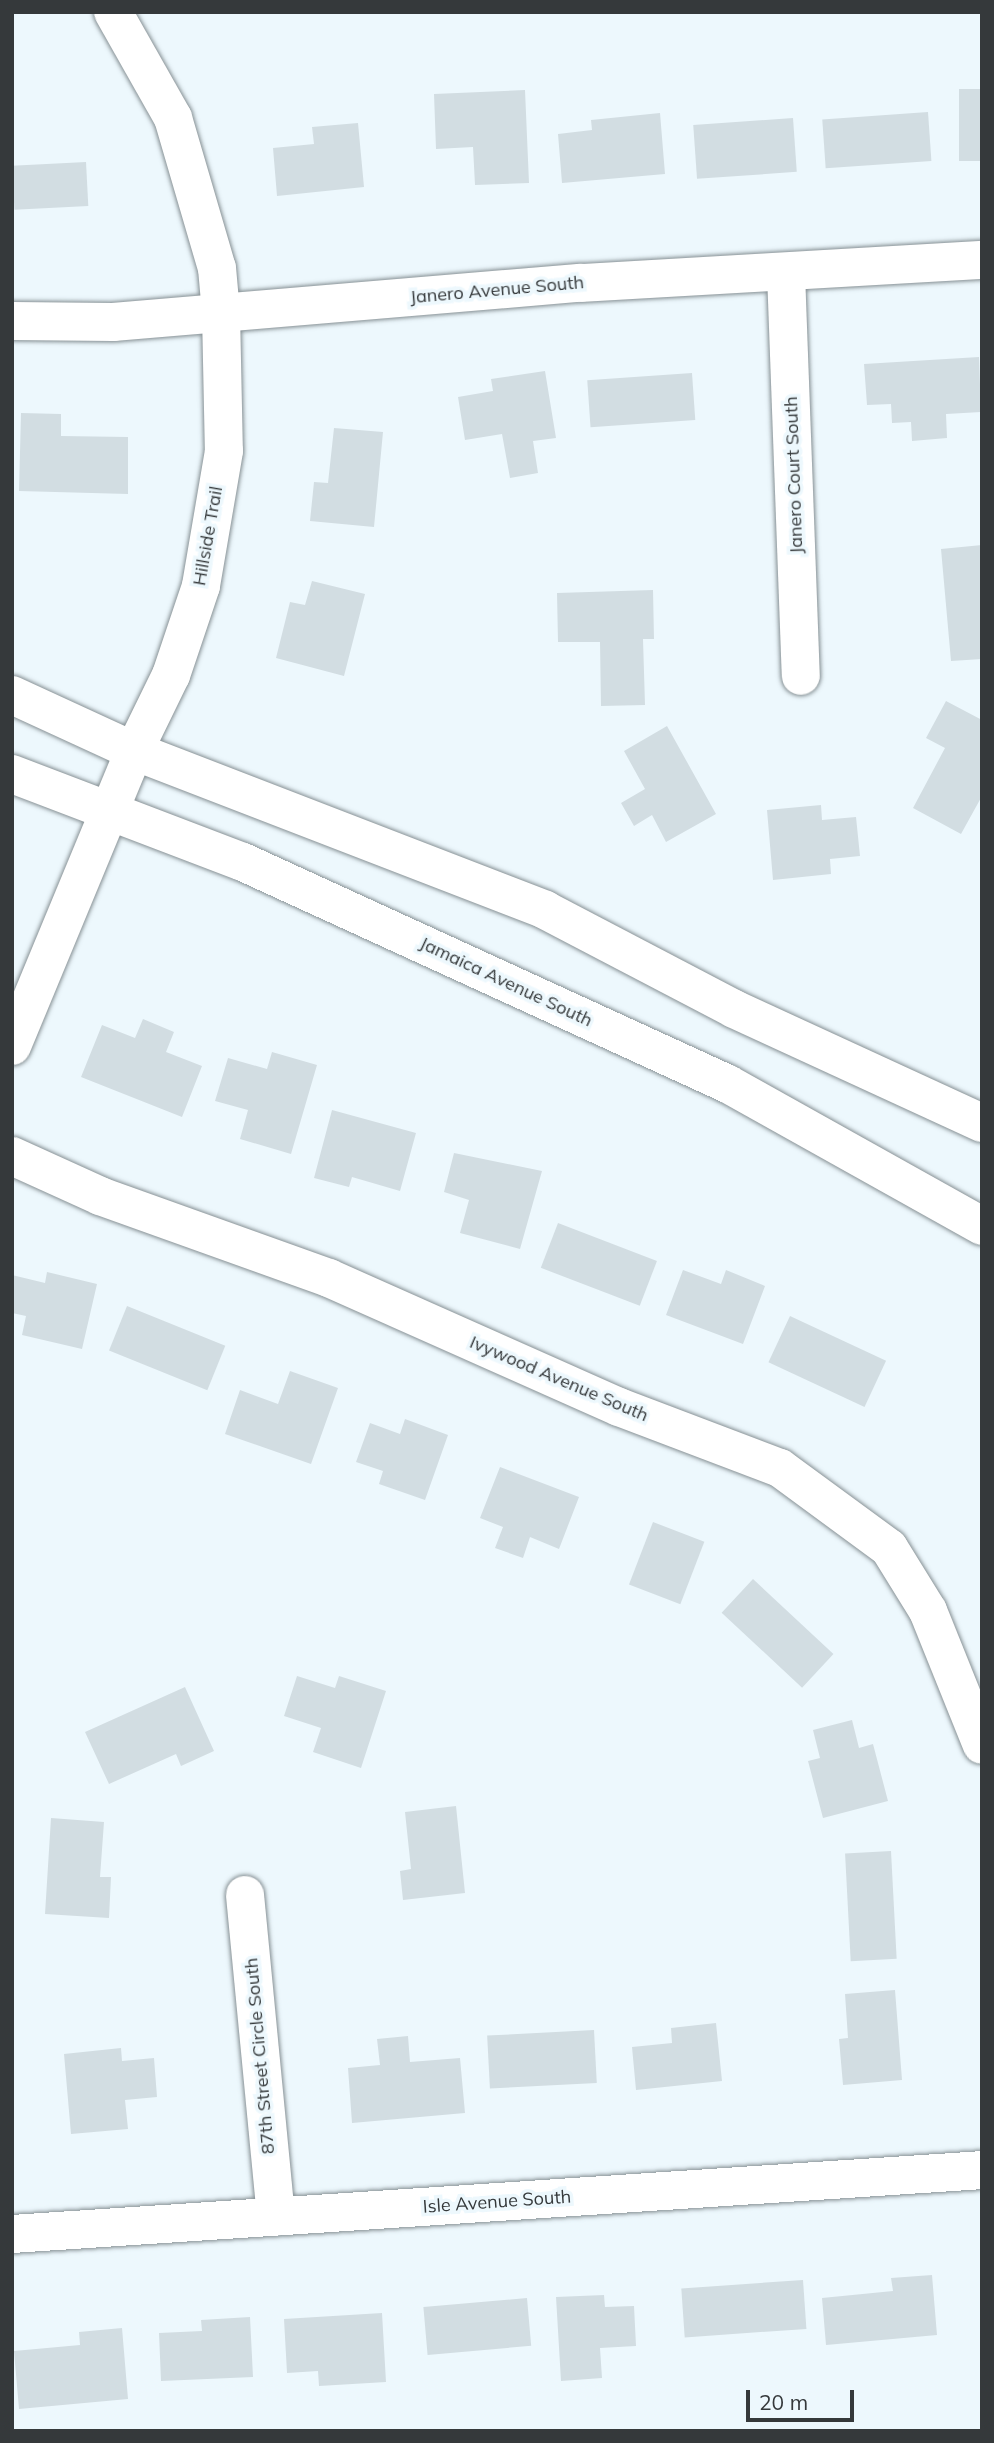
<!DOCTYPE html>
<style>
body{margin:0}
#map{position:relative;width:994px;height:2443px;overflow:hidden;background:#edf8fd;font-family:Mulish,sans-serif}
div>[style]{position:absolute}
.building>*{inset:0;background:#d2dde2;transform-origin:0 0}
.roads{filter:drop-shadow(0 0 2px #879195) drop-shadow(0 0 2px #879195)}
.street>*{height:38px;margin:-19px;padding:0 19px;transform-origin:19px;border-radius:19px;background:#fff}
.secondary>*{height:38px;margin:-19px;padding:0 19px;transform-origin:19px;border-radius:19px;background:#fff}
span{translate:-50% -50%;white-space:nowrap;text-align:center;line-height:1.15;-webkit-text-stroke:7px #edf8fd;paint-order:stroke}
.street-label{font-size:18px;color:#35393b}
.frame{position:absolute;inset:0;border:14px solid #35393b;pointer-events:none}
.scale{position:absolute;left:746px;top:2390px;width:108px;height:32px;box-sizing:border-box;border:4px solid #35393b;border-top:0;padding-left:9px;font-size:21px;line-height:24px;white-space:nowrap;color:#35393b;-webkit-text-stroke:5px #edf8fd;paint-order:stroke}
</style>
<div id="map">
<div class="building">
<i style="left:982px;top:89px;width:72px;height:23px;rotate:90deg"></i>
<i style="clip-path:polygon(525px 90px,529px 183px,475px 185px,473px 147px,436px 149px,434px 94px)"></i>
<i style="left:928px;top:112px;width:49px;height:106px;rotate:86deg"></i>
<i style="clip-path:polygon(660px 113px,665px 174px,562px 183px,558px 134px,592px 130px,591px 120px)"></i>
<i style="left:793px;top:118px;width:54px;height:100px;rotate:86deg"></i>
<i style="clip-path:polygon(358px 123px,364px 187px,277px 196px,273px 148px,314px 144px,312px 127px)"></i>
<i style="left:86px;top:162px;width:44px;height:74px;rotate:87deg"></i>
<i style="clip-path:polygon(979px 357px,981px 412px,946px 414px,947px 438px,912px 441px,911px 422px,892px 423px,891px 404px,867px 405px,864px 364px)"></i>
<i style="clip-path:polygon(545px 371px,556px 438px,533px 441px,538px 473px,510px 478px,502px 434px,465px 440px,458px 397px,493px 391px,491px 379px)"></i>
<i style="left:692px;top:373px;width:47px;height:105px;rotate:86deg"></i>
<i style="clip-path:polygon(21px 413px,61px 414px,61px 436px,128px 437px,128px 494px,19px 491px)"></i>
<i style="clip-path:polygon(334px 428px,383px 432px,374px 527px,310px 521px,314px 482px,328px 483px)"></i>
<i style="clip-path:polygon(982px 545px,982px 659px,951px 661px,941px 549px)"></i>
<i style="clip-path:polygon(312px 581px,365px 594px,344px 676px,276px 658px,290px 602px,305px 605px)"></i>
<i style="clip-path:polygon(653px 590px,654px 639px,643px 639px,645px 705px,601px 706px,600px 642px,558px 642px,557px 593px)"></i>
<i style="clip-path:polygon(946px 701px,982px 720px,982px 796px,961px 834px,913px 808px,945px 748px,926px 738px)"></i>
<i style="clip-path:polygon(667px 726px,716px 814px,666px 842px,652px 815px,634px 826px,621px 803px,645px 789px,624px 751px)"></i>
<i style="clip-path:polygon(821px 805px,822px 820px,856px 817px,860px 856px,830px 859px,831px 874px,773px 880px,767px 810px)"></i>
<i style="clip-path:polygon(143px 1019px,174px 1032px,166px 1052px,202px 1066px,182px 1117px,81px 1077px,102px 1025px,135px 1038px)"></i>
<i style="clip-path:polygon(272px 1052px,317px 1065px,291px 1154px,240px 1139px,248px 1110px,215px 1101px,228px 1058px,267px 1069px)"></i>
<i style="clip-path:polygon(332px 1110px,416px 1133px,400px 1191px,352px 1177px,349px 1187px,314px 1178px)"></i>
<i style="clip-path:polygon(454px 1153px,542px 1171px,520px 1249px,460px 1233px,469px 1200px,444px 1192px)"></i>
<i style="left:558px;top:1223px;width:106px;height:48px;rotate:21deg"></i>
<i style="clip-path:polygon(683px 1270px,721px 1284px,726px 1270px,765px 1286px,743px 1344px,666px 1315px)"></i>
<i style="clip-path:polygon(47px 1272px,97px 1284px,82px 1349px,22px 1335px,26px 1316px,12px 1313px,12px 1275px,45px 1283px)"></i>
<i style="left:127px;top:1306px;width:106px;height:48px;rotate:22deg"></i>
<i style="left:790px;top:1316px;width:106px;height:51px;rotate:25deg"></i>
<i style="clip-path:polygon(290px 1371px,338px 1388px,311px 1464px,225px 1434px,240px 1390px,278px 1404px)"></i>
<i style="clip-path:polygon(405px 1419px,448px 1435px,425px 1500px,379px 1484px,383px 1471px,356px 1462px,370px 1423px,400px 1434px)"></i>
<i style="clip-path:polygon(500px 1467px,579px 1497px,559px 1549px,530px 1537px,523px 1558px,495px 1548px,503px 1527px,480px 1518px)"></i>
<i style="left:653px;top:1522px;width:55px;height:67px;rotate:21deg"></i>
<i style="left:753px;top:1579px;width:110px;height:46px;rotate:43deg"></i>
<i style="clip-path:polygon(297px 1676px,335px 1688px,339px 1676px,386px 1691px,361px 1768px,313px 1752px,321px 1728px,284px 1716px)"></i>
<i style="clip-path:polygon(185px 1687px,214px 1751px,181px 1766px,176px 1754px,109px 1784px,85px 1732px)"></i>
<i style="clip-path:polygon(852px 1720px,859px 1748px,873px 1744px,888px 1801px,823px 1818px,808px 1761px,820px 1758px,813px 1730px)"></i>
<i style="clip-path:polygon(456px 1806px,465px 1893px,403px 1900px,400px 1871px,411px 1869px,405px 1812px)"></i>
<i style="clip-path:polygon(51px 1818px,104px 1822px,100px 1877px,111px 1877px,109px 1918px,45px 1914px)"></i>
<i style="left:891px;top:1851px;width:108px;height:46px;rotate:87deg"></i>
<i style="clip-path:polygon(895px 1990px,902px 2080px,843px 2085px,839px 2039px,848px 2038px,845px 1994px)"></i>
<i style="clip-path:polygon(716px 2023px,722px 2081px,636px 2090px,632px 2047px,672px 2043px,671px 2028px)"></i>
<i style="left:594px;top:2030px;width:53px;height:107px;rotate:87deg"></i>
<i style="clip-path:polygon(408px 2036px,410px 2062px,460px 2058px,465px 2113px,352px 2123px,348px 2068px,380px 2065px,377px 2039px)"></i>
<i style="clip-path:polygon(121px 2048px,122px 2061px,154px 2058px,157px 2097px,125px 2100px,128px 2129px,71px 2134px,64px 2054px)"></i>
<i style="clip-path:polygon(932px 2275px,937px 2335px,826px 2345px,822px 2298px,893px 2291px,891px 2278px)"></i>
<i style="left:803px;top:2280px;width:49px;height:122px;rotate:86deg"></i>
<i style="clip-path:polygon(604px 2295px,605px 2307px,634px 2306px,636px 2346px,600px 2348px,602px 2378px,561px 2381px,556px 2297px)"></i>
<i style="left:527px;top:2298px;width:48px;height:104px;rotate:85deg"></i>
<i style="clip-path:polygon(382px 2313px,386px 2382px,319px 2386px,318px 2371px,287px 2373px,284px 2319px)"></i>
<i style="clip-path:polygon(250px 2317px,253px 2377px,161px 2381px,159px 2333px,202px 2331px,201px 2320px)"></i>
<i style="clip-path:polygon(122px 2328px,128px 2399px,19px 2409px,14px 2351px,80px 2345px,79px 2332px)"></i>
</div>
<div class="roads">
<div class="street">
<i style="left:113px;top:12px;width:122px;rotate:60.5deg"></i>
<i style="left:173px;top:118px;width:156px;rotate:73.7deg"></i>
<i style="left:217px;top:268px;width:45px;rotate:84.9deg"></i>
<i style="left:221px;top:313px;width:138px;rotate:88.8deg"></i>
<i style="left:224px;top:451px;width:137px;rotate:99.7deg"></i>
<i style="left:201px;top:586px;width:94px;rotate:108.6deg"></i>
<i style="left:171px;top:675px;width:85px;rotate:116deg"></i>
<i style="left:786px;top:273px;width:403px;rotate:87.9deg"></i>
<i style="left:12px;top:321px;width:101px;rotate:0.6deg"></i>
<i style="left:113px;top:322px;width:470px;rotate:-4.8deg"></i>
<i style="left:581px;top:283px;width:402px;rotate:-3.3deg"></i>
<i style="left:12px;top:1156px;width:97px;rotate:24.4deg"></i>
<i style="left:100px;top:1196px;width:243px;rotate:19.7deg"></i>
<i style="left:329px;top:1278px;width:317px;rotate:24deg"></i>
<i style="left:619px;top:1407px;width:172px;rotate:20.8deg"></i>
<i style="left:780px;top:1468px;width:135px;rotate:36.3deg"></i>
<i style="left:889px;top:1548px;width:74px;rotate:58.2deg"></i>
<i style="left:928px;top:1611px;width:144px;rotate:68.1deg"></i>
<i style="left:245px;top:1895px;width:323px;rotate:84.5deg"></i>
<i style="left:12px;top:2234px;width:972px;rotate:-3.77deg"></i>
</div>
<div class="secondary">
<i style="left:12px;top:695px;width:134px;rotate:24.7deg"></i>
<i style="left:134px;top:751px;width:441px;rotate:21.1deg"></i>
<i style="left:545px;top:910px;width:213px;rotate:27.6deg"></i>
<i style="left:734px;top:1009px;width:273px;rotate:24.7deg"></i>
<i style="left:12px;top:774px;width:247px;rotate:20.9deg"></i>
<i style="left:243px;top:862px;width:533px;rotate:24.6deg"></i>
<i style="left:728px;top:1084px;width:291px;rotate:29.2deg"></i>
<i style="left:12px;top:1046px;width:319px;rotate:-67.5deg"></i>
</div>
</div>
<div class="street-label">
<span style="left:497px;top:290px;rotate:-5deg">Janero Avenue South</span>
<span style="left:794px;top:475px;rotate:-92deg">Janero Court South</span>
<span style="left:208px;top:536px;rotate:-80deg">Hillside Trail</span>
<span style="left:506px;top:982px;rotate:25deg">Jamaica Avenue South</span>
<span style="left:559px;top:1379px;rotate:23deg">Ivywood Avenue South</span>
<span style="left:260px;top:2056px;rotate:-95deg">87th Street Circle South</span>
<span style="left:497px;top:2202px;rotate:-4deg">Isle Avenue South</span>
</div>
<div class="frame"></div>
<div class="scale">20 m</div>
</div>
